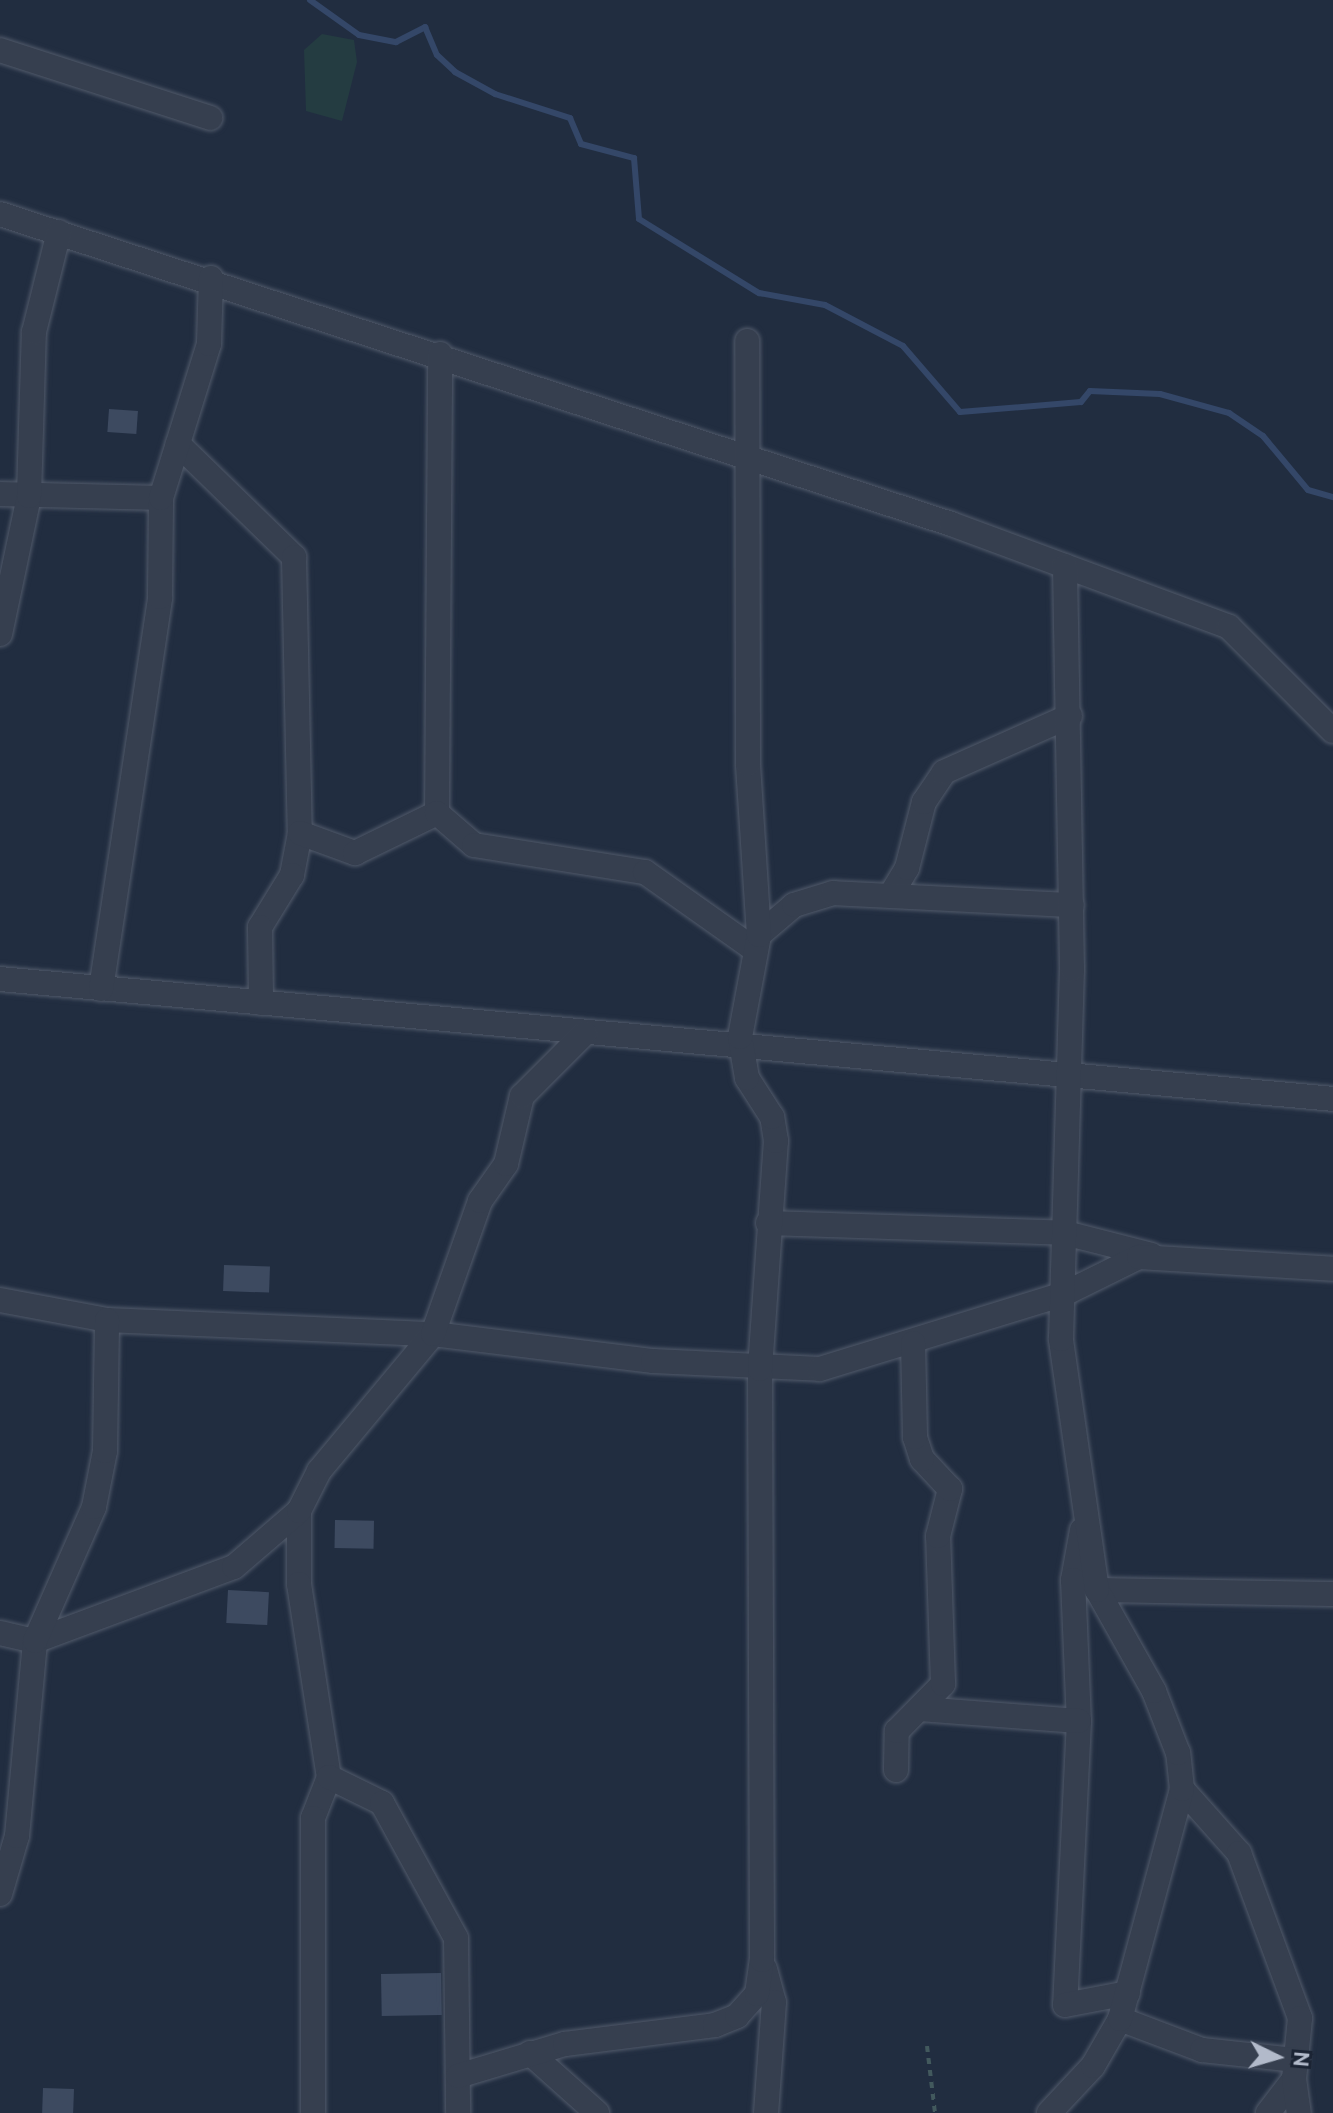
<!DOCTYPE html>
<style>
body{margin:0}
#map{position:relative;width:1333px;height:2113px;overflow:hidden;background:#212d40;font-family:Cabin,sans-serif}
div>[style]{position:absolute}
.green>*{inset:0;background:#243c41}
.stream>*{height:6px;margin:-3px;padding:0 3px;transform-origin:3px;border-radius:3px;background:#344768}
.building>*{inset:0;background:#3d4a60;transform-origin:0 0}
.path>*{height:4px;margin-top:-2px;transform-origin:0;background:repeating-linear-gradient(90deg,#42595d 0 6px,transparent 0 12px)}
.roads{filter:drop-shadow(0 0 2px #515a6a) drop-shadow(0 0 2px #515a6a)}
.minor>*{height:24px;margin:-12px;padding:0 12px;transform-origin:12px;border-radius:12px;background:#363f4f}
span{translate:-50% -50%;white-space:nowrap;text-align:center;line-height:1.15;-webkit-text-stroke:7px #1b2434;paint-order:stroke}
.north{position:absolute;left:1237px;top:2017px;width:80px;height:80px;-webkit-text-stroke:6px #1b2434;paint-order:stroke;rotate:95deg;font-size:22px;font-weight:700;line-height:32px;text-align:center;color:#b2baca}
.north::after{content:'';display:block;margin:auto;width:28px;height:36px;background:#b2baca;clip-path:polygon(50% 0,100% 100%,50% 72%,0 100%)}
</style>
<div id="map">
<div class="green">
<i style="clip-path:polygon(322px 34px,354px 40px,357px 62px,342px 121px,306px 111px,304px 50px)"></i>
</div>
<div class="stream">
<i style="left:310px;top:0;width:60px;rotate:35.5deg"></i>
<i style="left:359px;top:35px;width:38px;rotate:11deg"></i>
<i style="left:396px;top:42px;width:33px;rotate:-27deg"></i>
<i style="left:425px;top:27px;width:30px;rotate:67deg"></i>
<i style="left:437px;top:55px;width:25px;rotate:43deg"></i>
<i style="left:455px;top:72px;width:46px;rotate:28.8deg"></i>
<i style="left:495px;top:94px;width:79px;rotate:17.7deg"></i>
<i style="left:570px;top:118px;width:28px;rotate:67deg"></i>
<i style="left:581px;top:144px;width:55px;rotate:14.8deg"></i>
<i style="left:634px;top:158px;width:61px;rotate:85.3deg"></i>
<i style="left:639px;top:219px;width:141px;rotate:31.7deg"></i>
<i style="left:759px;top:293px;width:67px;rotate:10.3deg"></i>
<i style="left:825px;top:305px;width:88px;rotate:27.7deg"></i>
<i style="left:903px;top:346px;width:87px;rotate:49.2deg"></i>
<i style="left:960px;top:412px;width:121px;rotate:-4.7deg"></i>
<i style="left:1081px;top:402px;width:14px;rotate:-51deg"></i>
<i style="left:1090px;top:391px;width:70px;rotate:2.5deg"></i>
<i style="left:1160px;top:394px;width:72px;rotate:15.4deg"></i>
<i style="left:1229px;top:413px;width:41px;rotate:34.1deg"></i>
<i style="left:1263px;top:436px;width:70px;rotate:50.2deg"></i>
<i style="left:1308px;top:490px;width:26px;rotate:16deg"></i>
</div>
<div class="building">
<i style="left:109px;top:409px;width:29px;height:23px;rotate:4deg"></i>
<i style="left:224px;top:1265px;width:46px;height:26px;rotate:2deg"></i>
<i style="left:335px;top:1520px;width:39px;height:28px;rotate:1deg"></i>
<i style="left:228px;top:1590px;width:41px;height:33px;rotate:3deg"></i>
<i style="left:441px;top:1973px;width:42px;height:60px;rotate:89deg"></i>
<i style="left:43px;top:2088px;width:31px;height:25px;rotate:2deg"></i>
</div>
<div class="path">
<i style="left:927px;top:2046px;width:67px;rotate:83.2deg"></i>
</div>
<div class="roads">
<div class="minor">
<i style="left:0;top:50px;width:221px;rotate:17.9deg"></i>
<i style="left:0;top:214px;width:1000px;rotate:18.05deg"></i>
<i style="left:951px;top:524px;width:296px;rotate:20.3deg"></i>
<i style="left:1229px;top:627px;width:147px;rotate:45deg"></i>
<i style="left:178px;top:444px;width:162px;rotate:44.2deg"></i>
<i style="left:294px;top:557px;width:276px;rotate:88.8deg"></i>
<i style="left:300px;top:833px;width:43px;rotate:100.8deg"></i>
<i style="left:292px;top:875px;width:61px;rotate:121.6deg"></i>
<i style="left:260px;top:927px;width:76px;rotate:89.2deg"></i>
<i style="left:0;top:494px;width:161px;rotate:1.4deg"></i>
<i style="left:0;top:634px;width:141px;rotate:-78.1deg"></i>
<i style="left:29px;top:496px;width:164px;rotate:-88.3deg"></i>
<i style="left:34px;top:332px;width:103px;rotate:-76deg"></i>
<i style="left:437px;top:813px;width:459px;rotate:-89.6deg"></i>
<i style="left:300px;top:833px;width:59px;rotate:20deg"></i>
<i style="left:355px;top:853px;width:91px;rotate:-26deg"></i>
<i style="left:437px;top:813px;width:49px;rotate:40.9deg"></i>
<i style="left:474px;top:845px;width:173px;rotate:9deg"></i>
<i style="left:645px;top:872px;width:135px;rotate:35.3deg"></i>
<i style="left:892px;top:893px;width:29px;rotate:-59deg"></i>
<i style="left:907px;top:868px;width:68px;rotate:-75.6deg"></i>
<i style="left:924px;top:802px;width:36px;rotate:-56deg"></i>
<i style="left:944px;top:772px;width:138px;rotate:-24deg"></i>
<i style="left:759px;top:935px;width:46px;rotate:-40.6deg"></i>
<i style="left:794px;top:905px;width:41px;rotate:-17.1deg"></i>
<i style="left:833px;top:893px;width:239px;rotate:2.9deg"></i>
<i style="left:0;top:979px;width:1338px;rotate:5.14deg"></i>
<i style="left:101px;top:989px;width:396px;rotate:-81.4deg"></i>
<i style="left:160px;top:597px;width:99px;rotate:-89.4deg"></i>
<i style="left:161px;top:498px;width:161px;rotate:-72.7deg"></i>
<i style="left:209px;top:344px;width:66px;rotate:-88.3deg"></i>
<i style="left:768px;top:1223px;width:297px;rotate:1.9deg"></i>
<i style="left:1065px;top:1233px;width:89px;rotate:14.3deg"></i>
<i style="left:0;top:1300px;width:109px;rotate:10.6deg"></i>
<i style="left:107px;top:1320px;width:326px;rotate:2.5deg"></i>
<i style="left:433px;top:1334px;width:222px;rotate:7deg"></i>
<i style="left:653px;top:1361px;width:167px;rotate:2.7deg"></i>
<i style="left:820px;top:1369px;width:255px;rotate:-17.1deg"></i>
<i style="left:1064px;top:1294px;width:84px;rotate:-26.3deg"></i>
<i style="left:1139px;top:1257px;width:194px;rotate:3.5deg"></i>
<i style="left:299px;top:1511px;width:73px;rotate:90deg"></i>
<i style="left:299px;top:1584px;width:195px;rotate:81.2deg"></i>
<i style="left:329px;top:1777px;width:44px;rotate:111.3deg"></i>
<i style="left:313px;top:1818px;width:295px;rotate:90deg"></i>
<i style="left:1082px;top:1530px;width:51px;rotate:100.2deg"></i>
<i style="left:1073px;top:1580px;width:141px;rotate:87.6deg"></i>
<i style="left:1079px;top:1721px;width:284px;rotate:92.8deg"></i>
<i style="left:1065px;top:2005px;width:64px;rotate:-10.8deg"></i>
<i style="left:1097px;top:1590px;width:236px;rotate:1deg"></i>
<i style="left:0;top:1633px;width:36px;rotate:13deg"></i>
<i style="left:35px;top:1641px;width:212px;rotate:-20.4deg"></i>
<i style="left:234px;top:1567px;width:86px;rotate:-40.7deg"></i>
<i style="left:299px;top:1511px;width:45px;rotate:-63.4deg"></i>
<i style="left:319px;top:1471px;width:178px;rotate:-50.2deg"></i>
<i style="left:433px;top:1334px;width:141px;rotate:-70.5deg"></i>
<i style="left:480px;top:1201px;width:45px;rotate:-54.9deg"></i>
<i style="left:506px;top:1164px;width:70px;rotate:-76.8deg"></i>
<i style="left:522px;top:1096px;width:89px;rotate:-45deg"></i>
<i style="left:920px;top:1709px;width:159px;rotate:4.3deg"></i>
<i style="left:896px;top:1770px;width:39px;rotate:-89deg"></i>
<i style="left:897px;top:1731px;width:66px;rotate:-45.6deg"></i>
<i style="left:943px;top:1684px;width:148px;rotate:-91.9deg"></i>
<i style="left:938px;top:1536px;width:49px;rotate:-75.7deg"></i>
<i style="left:950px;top:1489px;width:41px;rotate:-133deg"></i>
<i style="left:922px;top:1459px;width:23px;rotate:-108deg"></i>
<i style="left:915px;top:1437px;width:94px;rotate:-91.2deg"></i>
<i style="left:329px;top:1777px;width:59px;rotate:26.1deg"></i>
<i style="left:382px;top:1803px;width:154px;rotate:61.3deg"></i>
<i style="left:456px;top:1938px;width:175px;rotate:89.3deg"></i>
<i style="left:1182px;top:1789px;width:86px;rotate:48.3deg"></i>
<i style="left:1239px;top:1853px;width:176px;rotate:69.7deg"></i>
<i style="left:1300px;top:2018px;width:61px;rotate:95.6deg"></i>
<i style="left:1294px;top:2079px;width:43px;rotate:127.4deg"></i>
<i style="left:0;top:1894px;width:60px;rotate:-73.7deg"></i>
<i style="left:17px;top:1836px;width:196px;rotate:-84.7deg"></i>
<i style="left:35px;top:1641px;width:146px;rotate:-66.2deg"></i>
<i style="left:94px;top:1507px;width:57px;rotate:-78.9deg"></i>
<i style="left:105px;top:1451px;width:131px;rotate:-89.1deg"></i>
<i style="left:765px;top:1969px;width:34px;rotate:75deg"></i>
<i style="left:774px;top:2002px;width:111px;rotate:94.1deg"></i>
<i style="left:1120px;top:2019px;width:88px;rotate:20.7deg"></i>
<i style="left:1202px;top:2050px;width:95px;rotate:6.1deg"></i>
<i style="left:530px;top:2053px;width:90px;rotate:41.8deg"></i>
<i style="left:458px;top:2076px;width:112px;rotate:-16.7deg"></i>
<i style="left:565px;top:2044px;width:151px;rotate:-7.2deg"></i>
<i style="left:715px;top:2025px;width:24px;rotate:-22deg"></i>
<i style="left:737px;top:2016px;width:30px;rotate:-48deg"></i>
<i style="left:757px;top:1994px;width:34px;rotate:-82deg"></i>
<i style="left:762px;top:1960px;width:591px;rotate:-90.19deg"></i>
<i style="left:760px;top:1369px;width:229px;rotate:-86deg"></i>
<i style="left:776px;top:1141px;width:24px;rotate:-99deg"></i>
<i style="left:772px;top:1117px;width:46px;rotate:-122.7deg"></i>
<i style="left:747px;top:1078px;width:42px;rotate:-99.7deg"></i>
<i style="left:740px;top:1037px;width:104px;rotate:-79.4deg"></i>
<i style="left:759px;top:935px;width:171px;rotate:-93.7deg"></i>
<i style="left:748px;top:764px;width:423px;rotate:-90.1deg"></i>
<i style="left:1294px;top:2079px;width:34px;rotate:82deg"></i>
<i style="left:1049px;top:2113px;width:64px;rotate:-46.9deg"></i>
<i style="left:1093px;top:2066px;width:54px;rotate:-60.1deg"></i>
<i style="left:1120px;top:2019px;width:238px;rotate:-74.9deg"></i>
<i style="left:1182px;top:1789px;width:36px;rotate:-96deg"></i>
<i style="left:1178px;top:1753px;width:66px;rotate:-111.2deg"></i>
<i style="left:1154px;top:1691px;width:116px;rotate:-119.4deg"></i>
<i style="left:1097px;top:1590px;width:254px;rotate:-98.2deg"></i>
<i style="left:1061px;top:1339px;width:370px;rotate:-88.3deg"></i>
<i style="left:1072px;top:969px;width:403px;rotate:-91deg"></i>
</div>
</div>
<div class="north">N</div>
</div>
